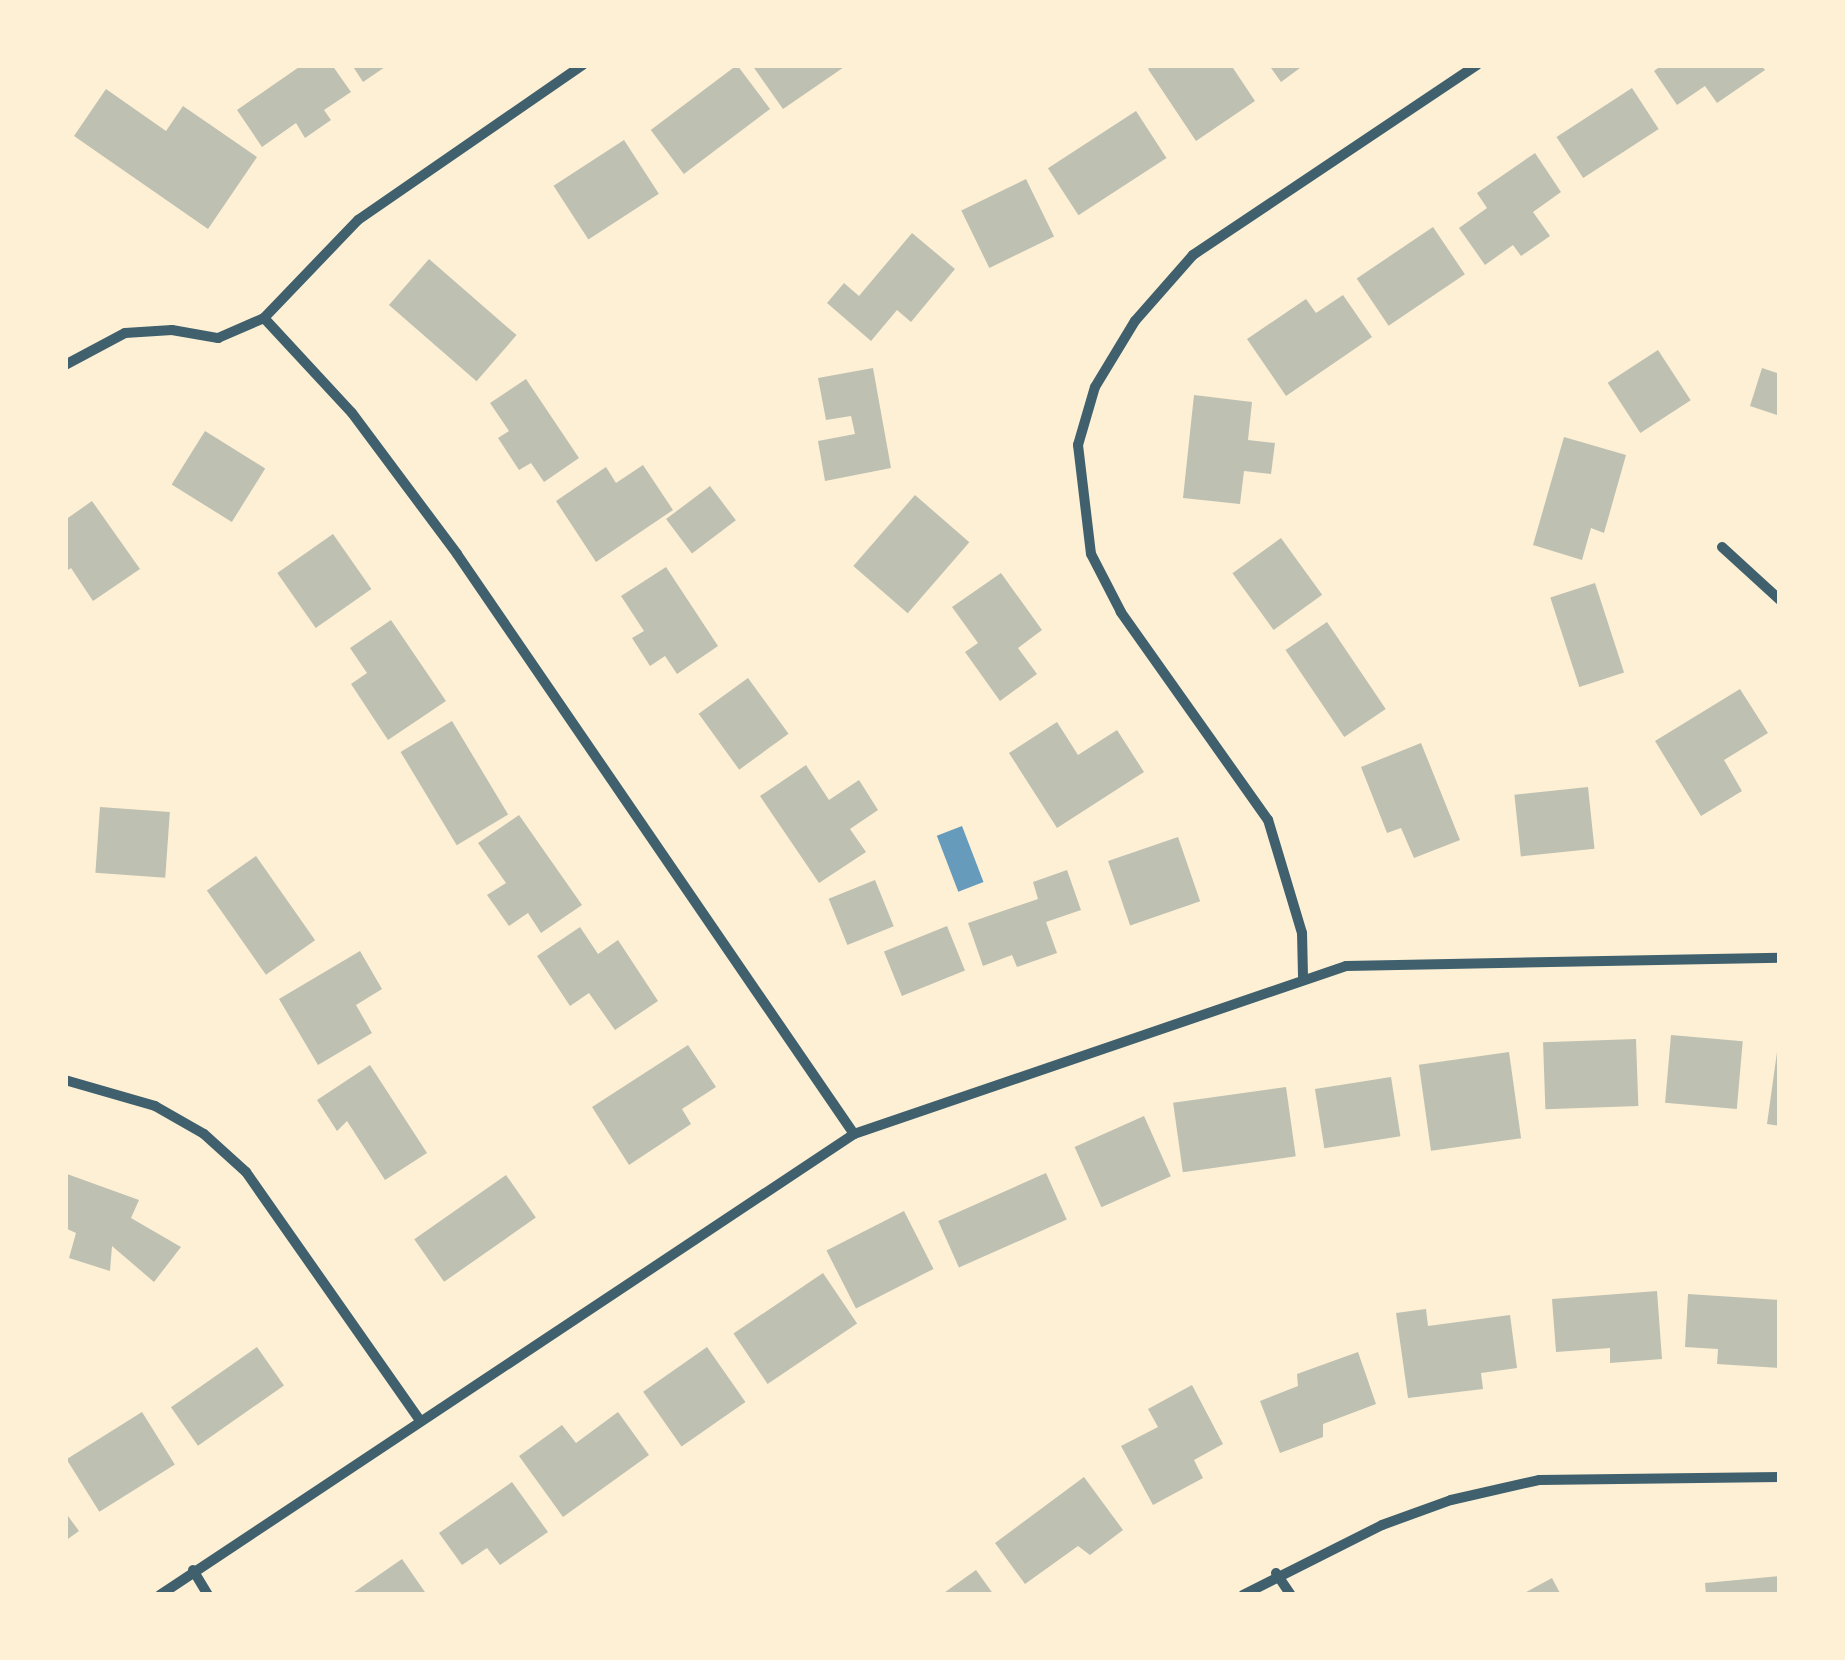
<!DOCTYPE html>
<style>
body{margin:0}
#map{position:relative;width:1845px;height:1660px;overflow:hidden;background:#fdf0d5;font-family:"Fira Sans Condensed",sans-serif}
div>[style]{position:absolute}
.water>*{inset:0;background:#669bbc;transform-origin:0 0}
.building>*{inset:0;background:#bec0b2;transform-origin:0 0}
.minor>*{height:10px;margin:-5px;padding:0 5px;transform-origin:5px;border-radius:5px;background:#3f606c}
span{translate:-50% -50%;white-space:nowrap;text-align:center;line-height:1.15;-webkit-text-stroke:8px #fdf0d5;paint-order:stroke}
.frame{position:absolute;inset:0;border:68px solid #fdf0d5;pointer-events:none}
</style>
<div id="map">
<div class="water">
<i style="left:962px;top:826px;width:60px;height:27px;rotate:69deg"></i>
</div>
<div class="building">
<i style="clip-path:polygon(302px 65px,332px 65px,351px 92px,324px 110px,331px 120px,305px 138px,296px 123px,262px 147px,237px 110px)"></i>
<i style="clip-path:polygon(352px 65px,388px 65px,363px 82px)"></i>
<i style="left:737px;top:65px;width:55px;height:108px;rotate:53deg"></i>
<i style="clip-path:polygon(752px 65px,847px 65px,783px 109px)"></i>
<i style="clip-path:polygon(1153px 65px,1231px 65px,1255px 101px,1196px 141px,1148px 69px)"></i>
<i style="clip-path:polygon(1269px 65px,1304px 65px,1281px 82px)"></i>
<i style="clip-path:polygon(1662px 65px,1761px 65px,1765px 70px,1717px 103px,1705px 86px,1677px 105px,1654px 71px)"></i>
<i style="left:1632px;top:88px;width:49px;height:90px;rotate:57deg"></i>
<i style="clip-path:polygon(106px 89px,166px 131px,183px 106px,257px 157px,208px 229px,74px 136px)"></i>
<i style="left:1136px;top:111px;width:56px;height:105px;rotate:57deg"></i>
<i style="left:624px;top:140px;width:64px;height:84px;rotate:57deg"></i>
<i style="clip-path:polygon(1535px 153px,1561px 192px,1533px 212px,1550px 236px,1521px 256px,1513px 245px,1485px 265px,1459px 228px,1487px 208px,1477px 193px)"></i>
<i style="left:1026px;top:179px;width:64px;height:72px;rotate:64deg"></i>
<i style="left:1433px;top:227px;width:57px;height:92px;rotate:56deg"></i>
<i style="clip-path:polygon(912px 233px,955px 269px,911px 322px,897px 310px,871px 341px,827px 303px,844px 283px,859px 296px)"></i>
<i style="left:429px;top:259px;width:116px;height:61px;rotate:41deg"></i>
<i style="clip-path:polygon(1343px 295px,1372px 337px,1286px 396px,1247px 339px,1306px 299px,1316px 313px)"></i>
<i style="left:1658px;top:350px;width:60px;height:60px;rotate:57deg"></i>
<i style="clip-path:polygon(873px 368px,891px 468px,825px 481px,818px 441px,855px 434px,851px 416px,826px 420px,818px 378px)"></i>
<i style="clip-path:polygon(1762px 368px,1780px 374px,1780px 416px,1750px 406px)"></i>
<i style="clip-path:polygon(526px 379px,579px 458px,544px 482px,531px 463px,519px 470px,498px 438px,509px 431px,490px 403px)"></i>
<i style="clip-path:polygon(1194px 395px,1252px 402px,1248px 440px,1275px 443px,1271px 474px,1244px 471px,1240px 504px,1183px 498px)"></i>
<i style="left:205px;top:431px;width:71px;height:63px;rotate:32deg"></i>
<i style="clip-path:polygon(1564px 437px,1626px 455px,1604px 533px,1591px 528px,1582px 560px,1533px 545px)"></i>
<i style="clip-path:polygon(643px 465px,673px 510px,596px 562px,556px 501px,606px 467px,616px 483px)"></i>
<i style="left:710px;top:486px;width:43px;height:55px;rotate:53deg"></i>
<i style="left:915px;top:495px;width:72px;height:94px;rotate:41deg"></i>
<i style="clip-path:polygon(92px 501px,140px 569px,93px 601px,71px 568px,65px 572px,65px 520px)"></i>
<i style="left:333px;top:534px;width:67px;height:68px;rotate:55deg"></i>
<i style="left:1281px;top:538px;width:70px;height:60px;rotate:54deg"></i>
<i style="clip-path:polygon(666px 567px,718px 646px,677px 674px,665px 656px,650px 666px,632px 638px,644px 631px,621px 596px)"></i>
<i style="clip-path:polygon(1001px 573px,1042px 630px,1018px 648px,1037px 674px,1000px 701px,965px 652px,978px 643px,952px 607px)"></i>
<i style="left:1595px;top:583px;width:94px;height:47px;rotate:72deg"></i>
<i style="clip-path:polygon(391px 620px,446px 701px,388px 740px,351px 684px,367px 673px,350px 648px)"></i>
<i style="left:1327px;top:622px;width:105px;height:50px;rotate:56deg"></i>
<i style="left:748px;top:678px;width:69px;height:61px;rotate:54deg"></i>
<i style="clip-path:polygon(1740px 689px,1768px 733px,1724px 760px,1742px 791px,1701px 816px,1655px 741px)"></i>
<i style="left:452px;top:721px;width:109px;height:60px;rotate:59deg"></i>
<i style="clip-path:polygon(1057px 722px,1078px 755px,1117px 730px,1144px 772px,1057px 828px,1009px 753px)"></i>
<i style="clip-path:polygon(1421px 743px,1460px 840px,1414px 858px,1401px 828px,1387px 833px,1361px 767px)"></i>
<i style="clip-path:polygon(806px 765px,829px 800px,859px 780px,878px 810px,850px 829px,866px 852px,819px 883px,760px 796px)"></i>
<i style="left:1588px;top:787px;width:62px;height:74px;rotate:84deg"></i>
<i style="left:100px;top:807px;width:70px;height:66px;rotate:4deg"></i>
<i style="clip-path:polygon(519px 815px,582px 905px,541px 933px,528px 913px,509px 926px,487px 895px,506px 883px,478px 843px)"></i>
<i style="left:1178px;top:837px;width:68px;height:74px;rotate:71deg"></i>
<i style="left:256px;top:856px;width:103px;height:60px;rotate:55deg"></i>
<i style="clip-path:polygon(1067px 870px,1081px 910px,1046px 922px,1057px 953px,1017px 967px,1012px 955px,983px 966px,968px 923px,1038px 899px,1033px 882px)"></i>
<i style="left:875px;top:880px;width:50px;height:50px;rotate:68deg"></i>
<i style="left:947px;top:926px;width:48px;height:68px;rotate:68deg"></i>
<i style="clip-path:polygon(580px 927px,598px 954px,618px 940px,658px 1001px,615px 1030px,589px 993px,570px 1006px,537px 956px)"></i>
<i style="clip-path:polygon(360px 951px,382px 989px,356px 1005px,372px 1033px,318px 1065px,279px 999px)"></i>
<i style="left:1671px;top:1035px;width:72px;height:68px;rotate:5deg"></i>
<i style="left:1636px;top:1039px;width:67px;height:93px;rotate:88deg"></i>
<i style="clip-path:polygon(688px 1045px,716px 1087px,682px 1109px,691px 1124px,629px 1165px,592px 1107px)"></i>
<i style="clip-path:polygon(1778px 1045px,1780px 1045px,1780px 1126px,1767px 1124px)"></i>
<i style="left:1509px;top:1052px;width:87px;height:91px;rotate:82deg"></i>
<i style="clip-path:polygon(370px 1065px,427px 1153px,385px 1180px,347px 1121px,337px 1131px,317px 1100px)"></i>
<i style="left:1391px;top:1077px;width:60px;height:77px;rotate:81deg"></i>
<i style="left:1286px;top:1087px;width:70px;height:114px;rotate:82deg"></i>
<i style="left:1144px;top:1116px;width:66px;height:76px;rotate:66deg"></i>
<i style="left:1046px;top:1173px;width:51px;height:118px;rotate:66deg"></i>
<i style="clip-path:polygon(67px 1174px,139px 1200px,131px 1218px,181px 1247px,154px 1282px,112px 1246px,110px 1271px,69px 1258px,76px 1233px,65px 1228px)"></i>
<i style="left:506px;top:1175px;width:52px;height:112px;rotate:55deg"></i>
<i style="left:904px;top:1211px;width:65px;height:87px;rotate:63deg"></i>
<i style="left:823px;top:1273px;width:61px;height:108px;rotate:56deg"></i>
<i style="clip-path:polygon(1657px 1291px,1662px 1359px,1610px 1363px,1610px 1348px,1556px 1352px,1552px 1299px)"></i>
<i style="clip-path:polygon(1688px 1294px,1780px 1300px,1780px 1368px,1717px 1364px,1718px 1349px,1685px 1347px)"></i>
<i style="clip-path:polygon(1426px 1309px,1428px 1326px,1510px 1315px,1517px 1368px,1481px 1373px,1483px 1389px,1408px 1398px,1396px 1313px)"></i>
<i style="left:257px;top:1347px;width:47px;height:105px;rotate:55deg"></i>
<i style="left:707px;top:1347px;width:67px;height:78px;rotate:55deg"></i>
<i style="clip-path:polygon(1358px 1352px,1376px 1404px,1323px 1424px,1323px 1437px,1280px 1453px,1260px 1401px,1298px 1386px,1297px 1374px)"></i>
<i style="clip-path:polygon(1192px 1385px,1223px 1444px,1194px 1460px,1203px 1478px,1153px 1505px,1121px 1446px,1158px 1427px,1148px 1409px)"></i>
<i style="left:142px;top:1412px;width:62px;height:89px;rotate:58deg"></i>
<i style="clip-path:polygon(618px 1412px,649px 1455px,563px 1517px,519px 1456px,562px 1425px,576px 1443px)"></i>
<i style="clip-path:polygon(1084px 1477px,1123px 1530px,1090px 1555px,1078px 1546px,1025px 1584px,995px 1543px)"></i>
<i style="clip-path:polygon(512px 1482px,548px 1532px,500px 1565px,487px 1548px,462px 1565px,439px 1533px)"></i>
<i style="clip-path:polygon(65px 1512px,79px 1531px,65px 1541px)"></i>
<i style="clip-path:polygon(402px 1559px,427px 1595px,350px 1595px)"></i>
<i style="clip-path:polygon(976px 1570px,994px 1595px,941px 1595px)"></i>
<i style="clip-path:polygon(1780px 1576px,1780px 1595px,1706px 1595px,1705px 1583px)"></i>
<i style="clip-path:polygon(1552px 1578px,1561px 1595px,1521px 1595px)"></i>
</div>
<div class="minor">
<i style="left:264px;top:318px;width:129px;rotate:47.2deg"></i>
<i style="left:352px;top:413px;width:176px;rotate:53.3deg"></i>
<i style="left:457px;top:554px;width:703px;rotate:55.61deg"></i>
<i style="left:65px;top:365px;width:68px;rotate:-28.1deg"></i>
<i style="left:125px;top:333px;width:47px;rotate:-3.7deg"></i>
<i style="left:172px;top:330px;width:47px;rotate:9.9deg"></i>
<i style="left:218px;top:338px;width:50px;rotate:-23.5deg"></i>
<i style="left:264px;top:318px;width:136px;rotate:-46.2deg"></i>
<i style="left:358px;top:220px;width:273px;rotate:-34.6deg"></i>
<i style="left:1722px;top:547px;width:79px;rotate:42.4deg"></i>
<i style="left:1303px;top:976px;width:43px;rotate:-91.3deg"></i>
<i style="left:1302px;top:933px;width:118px;rotate:-106.7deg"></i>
<i style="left:1268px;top:820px;width:255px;rotate:-125.3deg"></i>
<i style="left:1121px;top:612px;width:65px;rotate:-117.3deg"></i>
<i style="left:1091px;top:554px;width:110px;rotate:-96.8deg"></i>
<i style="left:1078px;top:445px;width:60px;rotate:-73.7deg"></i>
<i style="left:1095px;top:387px;width:77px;rotate:-58.8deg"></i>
<i style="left:1135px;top:321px;width:88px;rotate:-48.7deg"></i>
<i style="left:1193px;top:255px;width:342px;rotate:-33.8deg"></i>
<i style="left:65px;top:1080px;width:94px;rotate:16.1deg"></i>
<i style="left:155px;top:1106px;width:56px;rotate:29.7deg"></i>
<i style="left:204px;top:1134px;width:57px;rotate:42.1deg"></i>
<i style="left:246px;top:1172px;width:302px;rotate:55deg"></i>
<i style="left:193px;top:1570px;width:29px;rotate:59deg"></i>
<i style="left:1276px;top:1573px;width:27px;rotate:56deg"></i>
<i style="left:160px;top:1595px;width:833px;rotate:-33.59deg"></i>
<i style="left:854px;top:1134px;width:520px;rotate:-18.85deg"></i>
<i style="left:1346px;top:966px;width:434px;rotate:-1.1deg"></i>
<i style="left:1243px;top:1595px;width:156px;rotate:-26.7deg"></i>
<i style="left:1382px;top:1525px;width:73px;rotate:-19.9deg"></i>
<i style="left:1451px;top:1500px;width:90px;rotate:-12.8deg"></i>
<i style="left:1539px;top:1480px;width:241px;rotate:-0.7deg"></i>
</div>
<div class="frame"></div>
</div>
